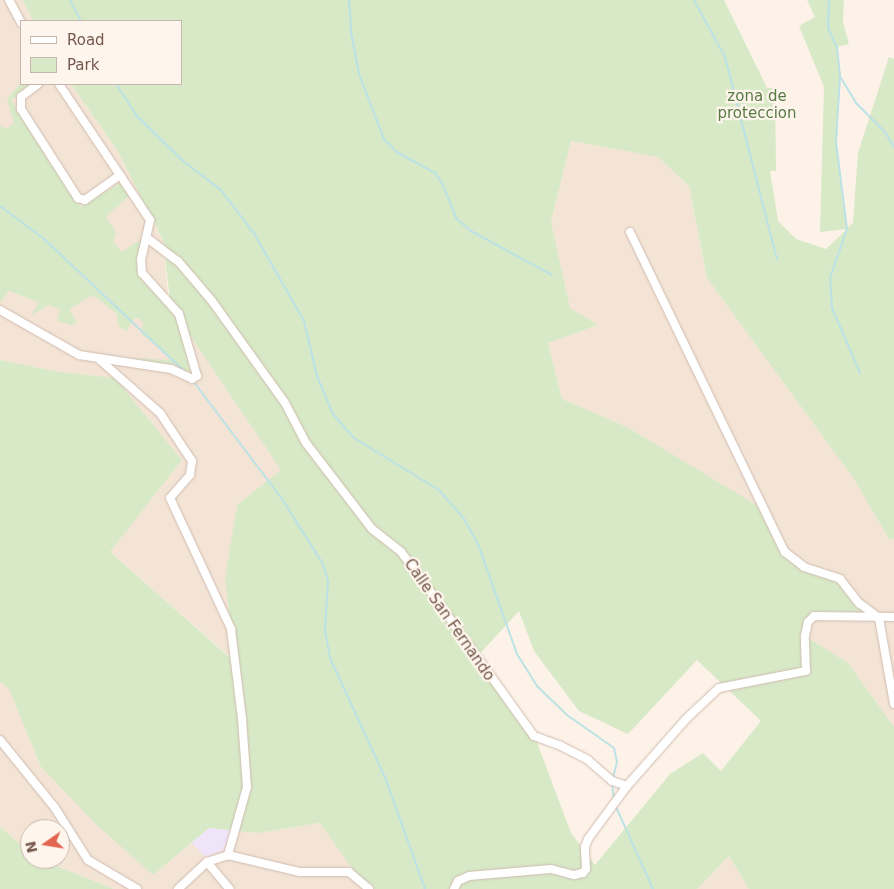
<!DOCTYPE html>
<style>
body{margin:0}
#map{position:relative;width:894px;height:889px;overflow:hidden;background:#fcf2e7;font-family:"DejaVu Sans",sans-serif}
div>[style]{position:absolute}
.residential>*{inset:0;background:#f3e4d6}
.education>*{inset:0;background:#efe4f8}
.green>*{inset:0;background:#d7e9c6}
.stream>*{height:2px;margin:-1px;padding:0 1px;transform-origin:1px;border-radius:1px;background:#bce2e5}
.roads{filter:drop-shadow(0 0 1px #d0bbb0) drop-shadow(0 0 1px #d0bbb0)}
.minor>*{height:8px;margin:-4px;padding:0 4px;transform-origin:4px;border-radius:4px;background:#fff}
span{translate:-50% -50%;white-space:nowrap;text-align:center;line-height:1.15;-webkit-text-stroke:4.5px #fef6ed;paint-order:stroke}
.park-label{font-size:15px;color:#587a44}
.street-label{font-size:15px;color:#75574c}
.legend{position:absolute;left:20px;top:20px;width:162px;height:65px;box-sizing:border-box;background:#fef6ed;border:1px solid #c7b6ad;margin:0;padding:6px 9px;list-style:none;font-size:15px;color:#75574c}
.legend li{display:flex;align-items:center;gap:10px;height:25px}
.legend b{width:25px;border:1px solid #c7b6ad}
.north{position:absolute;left:20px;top:819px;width:50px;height:50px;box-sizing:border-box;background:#fef6ed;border:1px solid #c7b6ad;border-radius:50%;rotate:257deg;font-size:14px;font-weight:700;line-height:20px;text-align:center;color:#75574c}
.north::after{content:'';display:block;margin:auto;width:18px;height:22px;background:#e26550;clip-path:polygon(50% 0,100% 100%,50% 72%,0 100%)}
</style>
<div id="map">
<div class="residential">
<i style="clip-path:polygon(0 0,23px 0,33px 21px,21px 21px,21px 84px,71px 84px,117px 150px,163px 241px,169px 304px,281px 470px,236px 662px,110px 552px,182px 460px,115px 378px,54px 371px,0 360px,0 288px,28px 298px,0 152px)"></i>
<i style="clip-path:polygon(571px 141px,658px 157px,689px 186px,707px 278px,854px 479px,889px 539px,894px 539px,894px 727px,848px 663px,805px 636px,804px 567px,694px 469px,627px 427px,562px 399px,548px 343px,598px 325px,570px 308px,551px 222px)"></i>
<i style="clip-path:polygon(0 682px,9px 689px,41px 767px,153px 875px,209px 828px,259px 833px,321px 823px,367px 889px,114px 889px,39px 859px,60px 859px,60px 829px,30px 829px,30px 853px,0 827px)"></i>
<i style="clip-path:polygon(729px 856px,749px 889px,697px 889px)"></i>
</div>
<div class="education">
<i style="clip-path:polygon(221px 816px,231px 828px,230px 833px,223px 850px,205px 857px,190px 840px)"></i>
</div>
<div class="green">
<i style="clip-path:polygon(evenodd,23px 0,724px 0,767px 88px,775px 88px,776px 171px,770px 171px,778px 221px,796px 239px,826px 249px,847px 229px,820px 232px,824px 87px,799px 26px,815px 17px,807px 0,844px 0,843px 22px,849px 44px,837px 47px,840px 77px,836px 142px,847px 228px,853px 223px,858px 153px,889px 57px,894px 59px,894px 539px,889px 539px,854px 479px,707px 278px,689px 186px,658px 157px,571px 141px,551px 222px,570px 308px,598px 325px,548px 343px,562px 399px,627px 427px,766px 511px,785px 552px,796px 563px,840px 579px,879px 618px,814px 616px,805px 636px,848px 663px,894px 727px,894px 889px,749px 889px,729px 856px,697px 889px,367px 889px,320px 823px,259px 833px,209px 828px,153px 875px,96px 824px,41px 767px,9px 689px,0 682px,0 360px,54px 371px,115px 378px,182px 460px,110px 552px,235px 662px,225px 579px,237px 505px,281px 470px,181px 322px,195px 372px,192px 376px,131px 358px,170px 360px,159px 346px,142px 335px,143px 323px,139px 318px,135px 318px,126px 331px,119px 327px,116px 313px,93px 295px,71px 308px,70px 312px,77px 321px,72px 325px,57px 321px,60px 309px,48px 305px,32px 315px,39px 302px,9px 291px,0 302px,0 125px,6px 129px,14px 123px,7px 99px,21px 83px,32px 84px,11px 100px,81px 207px,120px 183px,130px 195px,106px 217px,116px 232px,113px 242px,122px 252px,143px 238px,138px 271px,146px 285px,171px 308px,163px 240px,117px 150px,71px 84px,181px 84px,181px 21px,33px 21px,23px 0,519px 611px,534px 651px,579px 711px,628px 734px,697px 660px,761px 721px,721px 771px,703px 753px,670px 774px,595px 865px,571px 833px,532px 729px,474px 660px,519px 611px)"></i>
<i style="clip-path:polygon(0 827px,30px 853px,30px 859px,39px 859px,114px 889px,0 889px)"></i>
</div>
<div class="stream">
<i style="left:70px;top:0;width:24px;rotate:62deg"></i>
<i style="left:349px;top:0;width:32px;rotate:86deg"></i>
<i style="left:351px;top:32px;width:43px;rotate:79.2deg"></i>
<i style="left:359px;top:74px;width:70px;rotate:69deg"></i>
<i style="left:384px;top:139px;width:20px;rotate:45deg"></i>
<i style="left:398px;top:153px;width:42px;rotate:28.4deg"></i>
<i style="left:435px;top:173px;width:12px;rotate:55deg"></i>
<i style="left:442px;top:183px;width:38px;rotate:68deg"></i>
<i style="left:456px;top:218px;width:20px;rotate:41deg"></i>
<i style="left:471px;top:231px;width:92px;rotate:28.5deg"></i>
<i style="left:694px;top:0;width:65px;rotate:61.5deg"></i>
<i style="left:725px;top:57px;width:209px;rotate:75.6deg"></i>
<i style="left:829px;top:0;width:28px;rotate:92deg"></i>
<i style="left:828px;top:28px;width:21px;rotate:65deg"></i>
<i style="left:837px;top:47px;width:30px;rotate:84deg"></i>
<i style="left:840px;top:77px;width:65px;rotate:93.5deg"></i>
<i style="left:836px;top:142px;width:88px;rotate:82.8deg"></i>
<i style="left:847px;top:229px;width:52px;rotate:109.1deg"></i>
<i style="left:830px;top:278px;width:30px;rotate:86deg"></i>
<i style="left:832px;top:308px;width:71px;rotate:66.7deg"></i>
<i style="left:841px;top:78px;width:29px;rotate:59deg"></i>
<i style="left:856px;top:103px;width:41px;rotate:45deg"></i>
<i style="left:885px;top:132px;width:17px;rotate:59deg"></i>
<i style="left:116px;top:84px;width:37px;rotate:57deg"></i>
<i style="left:136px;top:115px;width:66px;rotate:44.4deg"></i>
<i style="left:183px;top:161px;width:48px;rotate:37.3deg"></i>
<i style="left:221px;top:190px;width:56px;rotate:52.9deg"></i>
<i style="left:255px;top:235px;width:99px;rotate:60.3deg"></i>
<i style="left:304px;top:321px;width:57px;rotate:76.7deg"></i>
<i style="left:317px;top:376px;width:41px;rotate:67.2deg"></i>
<i style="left:333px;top:414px;width:32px;rotate:49deg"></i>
<i style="left:354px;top:438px;width:100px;rotate:31.5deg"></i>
<i style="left:439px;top:490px;width:38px;rotate:49deg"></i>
<i style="left:464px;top:519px;width:29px;rotate:61deg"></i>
<i style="left:478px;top:544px;width:117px;rotate:70.5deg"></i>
<i style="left:517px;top:654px;width:39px;rotate:58deg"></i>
<i style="left:538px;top:687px;width:40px;rotate:44deg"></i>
<i style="left:567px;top:715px;width:57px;rotate:35.1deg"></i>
<i style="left:614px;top:748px;width:14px;rotate:78deg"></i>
<i style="left:617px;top:762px;width:16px;rotate:104deg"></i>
<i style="left:0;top:206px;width:54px;rotate:36.7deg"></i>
<i style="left:43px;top:238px;width:195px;rotate:43.3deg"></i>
<i style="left:193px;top:381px;width:148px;rotate:53deg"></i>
<i style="left:282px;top:499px;width:77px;rotate:57.8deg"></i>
<i style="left:323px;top:564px;width:19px;rotate:74deg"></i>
<i style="left:328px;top:582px;width:48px;rotate:93.6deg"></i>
<i style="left:325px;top:630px;width:28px;rotate:80deg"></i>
<i style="left:330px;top:658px;width:134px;rotate:65.3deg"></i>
<i style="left:386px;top:780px;width:116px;rotate:70.3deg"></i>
<i style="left:612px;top:783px;width:17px;rotate:83deg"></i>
<i style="left:616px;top:807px;width:90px;rotate:65.7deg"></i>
</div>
<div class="roads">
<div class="minor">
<i style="left:9px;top:0;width:26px;rotate:62deg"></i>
<i style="left:38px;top:84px;width:21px;rotate:143deg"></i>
<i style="left:21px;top:97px;width:12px;rotate:90deg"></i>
<i style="left:21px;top:109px;width:106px;rotate:57.4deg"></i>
<i style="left:78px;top:198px;width:7px;rotate:16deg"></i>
<i style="left:85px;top:200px;width:43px;rotate:-35.5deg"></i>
<i style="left:630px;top:232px;width:356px;rotate:64.2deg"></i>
<i style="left:785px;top:552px;width:24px;rotate:38deg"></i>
<i style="left:804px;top:567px;width:38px;rotate:18deg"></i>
<i style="left:840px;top:579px;width:31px;rotate:52deg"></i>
<i style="left:859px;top:603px;width:25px;rotate:37deg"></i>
<i style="left:879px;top:618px;width:87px;rotate:80.1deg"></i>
<i style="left:147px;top:238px;width:39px;rotate:37deg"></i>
<i style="left:178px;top:261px;width:52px;rotate:49.6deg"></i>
<i style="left:212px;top:301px;width:125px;rotate:54.4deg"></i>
<i style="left:285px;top:403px;width:45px;rotate:62.3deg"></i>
<i style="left:306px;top:443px;width:108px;rotate:52.5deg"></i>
<i style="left:372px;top:529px;width:37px;rotate:38deg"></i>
<i style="left:401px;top:552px;width:23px;rotate:52deg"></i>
<i style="left:415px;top:570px;width:204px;rotate:54.4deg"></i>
<i style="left:534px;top:736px;width:29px;rotate:20deg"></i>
<i style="left:561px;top:746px;width:30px;rotate:27deg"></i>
<i style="left:588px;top:760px;width:32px;rotate:41deg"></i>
<i style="left:612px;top:781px;width:16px;rotate:18deg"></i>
<i style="left:0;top:310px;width:91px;rotate:29.7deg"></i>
<i style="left:79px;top:355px;width:93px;rotate:8.7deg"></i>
<i style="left:171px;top:369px;width:23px;rotate:25deg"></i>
<i style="left:192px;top:379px;width:6px;rotate:-31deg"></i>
<i style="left:197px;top:376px;width:65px;rotate:-106.2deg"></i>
<i style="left:179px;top:314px;width:55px;rotate:-132.1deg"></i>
<i style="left:142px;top:273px;width:13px;rotate:-94deg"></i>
<i style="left:141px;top:260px;width:41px;rotate:-77.3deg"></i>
<i style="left:150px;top:220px;width:164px;rotate:-123.8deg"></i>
<i style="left:100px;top:360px;width:80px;rotate:41.5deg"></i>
<i style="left:160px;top:413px;width:58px;rotate:56.3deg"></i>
<i style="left:192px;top:461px;width:14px;rotate:98deg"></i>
<i style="left:190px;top:475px;width:30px;rotate:131deg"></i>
<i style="left:170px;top:498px;width:145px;rotate:65deg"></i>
<i style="left:231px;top:629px;width:91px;rotate:83deg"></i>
<i style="left:242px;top:719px;width:68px;rotate:85.8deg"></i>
<i style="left:247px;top:787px;width:71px;rotate:105.6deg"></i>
<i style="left:0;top:740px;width:87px;rotate:51deg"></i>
<i style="left:55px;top:808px;width:62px;rotate:57.6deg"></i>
<i style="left:88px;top:860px;width:57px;rotate:30.6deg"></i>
<i style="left:207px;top:862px;width:35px;rotate:50deg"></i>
<i style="left:178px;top:889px;width:40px;rotate:-43deg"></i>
<i style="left:207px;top:862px;width:22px;rotate:-18deg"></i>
<i style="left:228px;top:855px;width:74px;rotate:13.3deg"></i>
<i style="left:300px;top:872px;width:49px"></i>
<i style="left:349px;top:872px;width:26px;rotate:40deg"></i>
<i style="left:454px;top:889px;width:9px;rotate:-63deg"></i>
<i style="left:458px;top:881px;width:12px;rotate:-24deg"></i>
<i style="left:469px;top:876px;width:82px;rotate:-4.9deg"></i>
<i style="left:551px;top:869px;width:24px;rotate:15deg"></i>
<i style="left:574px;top:875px;width:9px;rotate:-13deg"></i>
<i style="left:583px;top:873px;width:5px;rotate:-53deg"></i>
<i style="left:586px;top:869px;width:22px;rotate:-93deg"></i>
<i style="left:585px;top:847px;width:9px;rotate:-69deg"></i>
<i style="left:588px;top:839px;width:66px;rotate:-53.7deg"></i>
<i style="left:627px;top:786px;width:89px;rotate:-48.6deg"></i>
<i style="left:686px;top:719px;width:45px;rotate:-43.2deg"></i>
<i style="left:719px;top:688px;width:89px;rotate:-11.1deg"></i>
<i style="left:806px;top:671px;width:35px;rotate:-92deg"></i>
<i style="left:805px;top:636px;width:14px;rotate:-78deg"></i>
<i style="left:808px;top:622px;width:8px;rotate:-45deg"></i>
<i style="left:814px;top:616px;width:80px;rotate:0.7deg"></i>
</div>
</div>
<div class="park-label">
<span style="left:757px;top:105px">zona de<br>proteccion</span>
</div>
<div class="street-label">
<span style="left:449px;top:620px;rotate:55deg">Calle San Fernando</span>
</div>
<ul class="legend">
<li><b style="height:6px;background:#fff"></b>Road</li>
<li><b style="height:14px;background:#d7e9c6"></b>Park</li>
</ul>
<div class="north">N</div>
</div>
